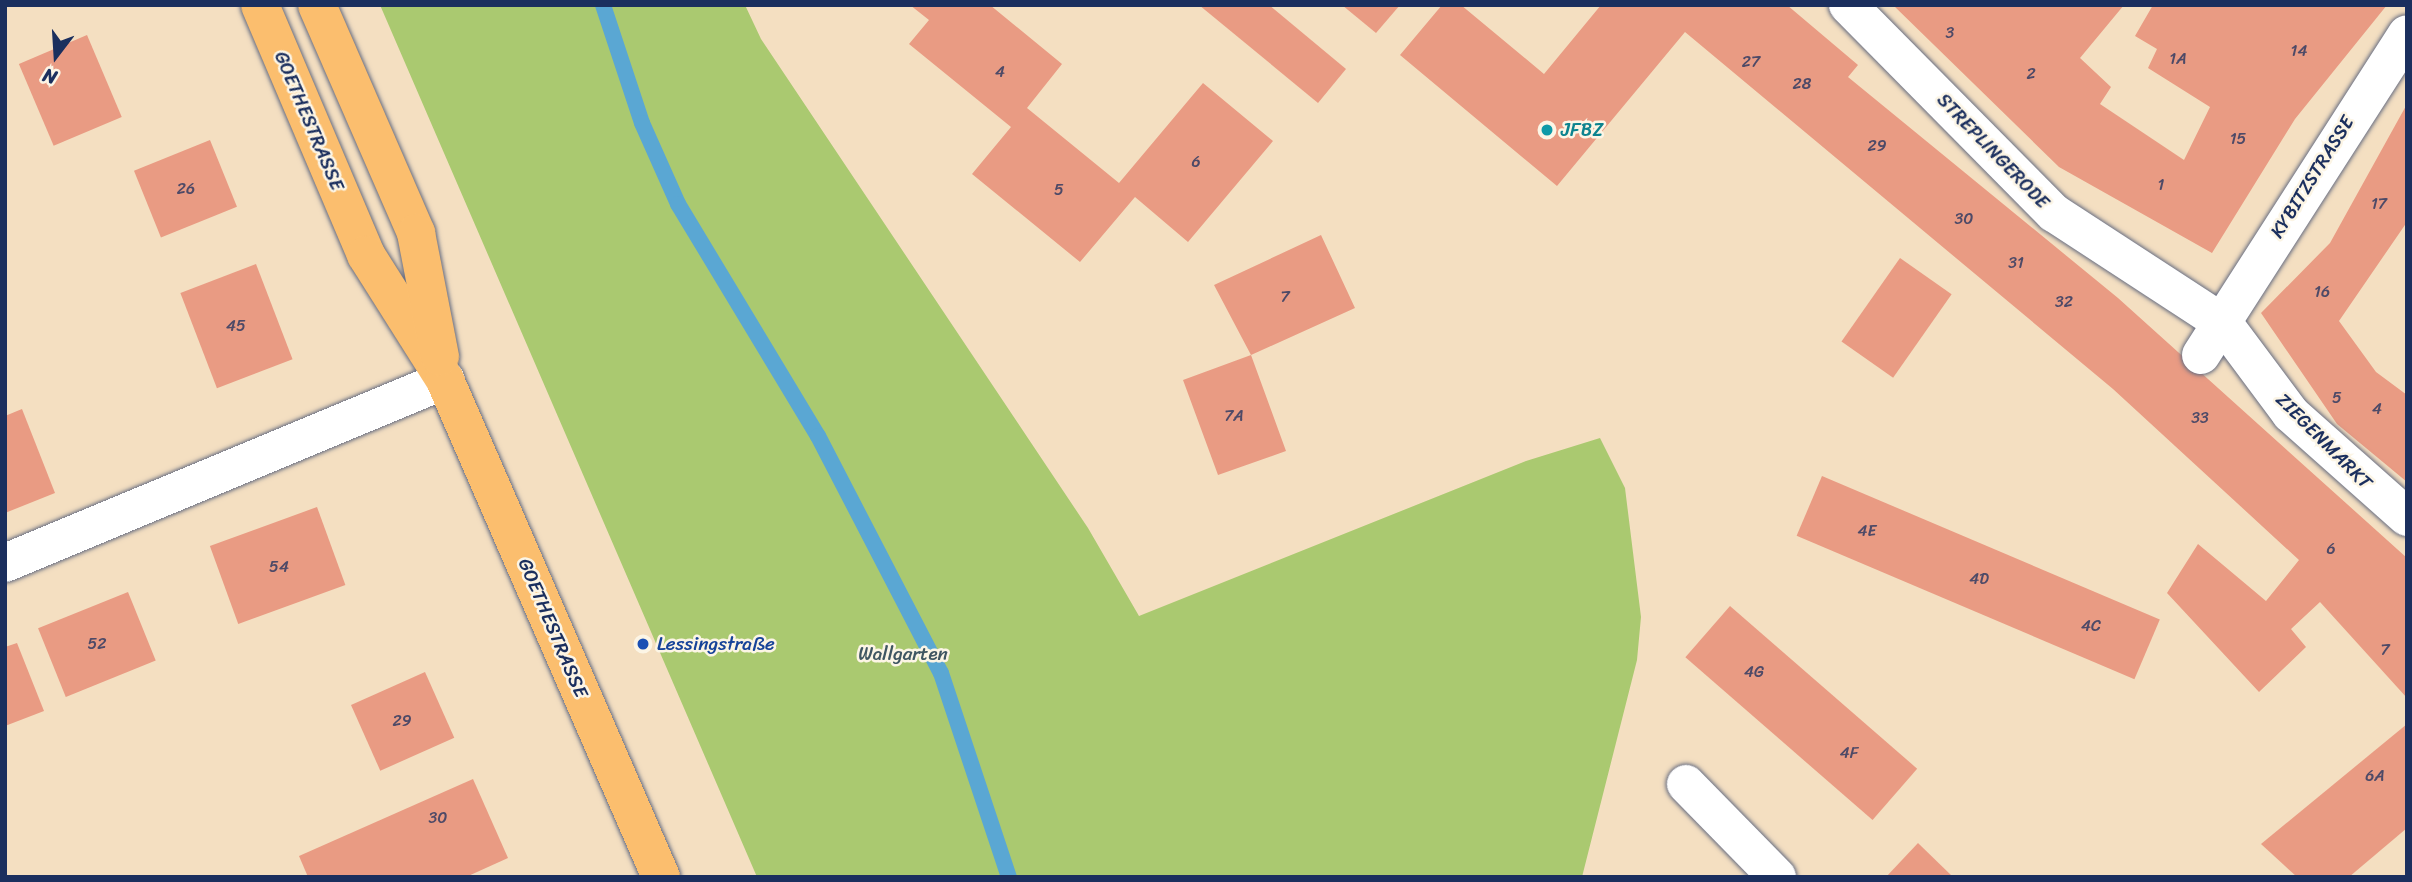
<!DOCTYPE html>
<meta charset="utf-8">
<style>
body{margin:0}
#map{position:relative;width:2412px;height:882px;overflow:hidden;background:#f4dfc1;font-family:Sriracha,sans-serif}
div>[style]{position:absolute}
.green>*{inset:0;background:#aac970}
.stream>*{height:16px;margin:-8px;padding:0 8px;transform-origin:8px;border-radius:8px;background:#5aa7d3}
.building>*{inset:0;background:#e99b83;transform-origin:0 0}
.roads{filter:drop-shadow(0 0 2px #676d81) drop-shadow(0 0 2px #676d81)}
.minor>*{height:38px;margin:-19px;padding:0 19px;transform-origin:19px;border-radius:19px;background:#fff}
.major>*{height:38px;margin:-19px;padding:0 19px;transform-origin:19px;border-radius:19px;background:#fbbe6e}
.dots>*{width:19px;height:19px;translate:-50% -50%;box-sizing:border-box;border:4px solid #fcf5e5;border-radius:50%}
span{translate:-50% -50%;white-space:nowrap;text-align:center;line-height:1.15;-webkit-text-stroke:5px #fcf5e5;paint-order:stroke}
.number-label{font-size:16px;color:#4e4a67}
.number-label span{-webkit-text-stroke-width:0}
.street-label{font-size:19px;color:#1b2f5e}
.culture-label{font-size:19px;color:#0d838f}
.left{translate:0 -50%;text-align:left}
.transit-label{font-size:19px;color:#164399}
.park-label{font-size:19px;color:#3f5662}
.frame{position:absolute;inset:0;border:7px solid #1b2f5e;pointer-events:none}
.north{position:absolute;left:21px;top:21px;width:70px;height:70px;-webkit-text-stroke:5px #fcf5e5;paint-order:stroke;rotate:197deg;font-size:19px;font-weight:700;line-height:28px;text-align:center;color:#1b2f5e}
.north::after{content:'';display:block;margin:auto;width:24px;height:32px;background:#1b2f5e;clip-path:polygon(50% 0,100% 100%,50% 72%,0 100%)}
</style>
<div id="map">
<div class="green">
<i style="clip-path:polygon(380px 5px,745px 5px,761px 39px,1088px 528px,1139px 616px,1526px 461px,1600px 438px,1625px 488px,1641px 617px,1637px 660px,1582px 877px,757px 877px)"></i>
</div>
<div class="stream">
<i style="left:603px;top:5px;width:124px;rotate:71.7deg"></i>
<i style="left:642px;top:123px;width:89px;rotate:66deg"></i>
<i style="left:678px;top:204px;width:271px;rotate:58.9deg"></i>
<i style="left:818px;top:436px;width:267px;rotate:62.6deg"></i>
<i style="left:941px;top:673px;width:215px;rotate:71.6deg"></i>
</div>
<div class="building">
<i style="clip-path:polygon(910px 5px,990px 5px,1062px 64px,1027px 108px,1119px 183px,1203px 83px,1273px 141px,1188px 242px,1135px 197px,1080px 262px,972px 174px,1011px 127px,909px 44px,929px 20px)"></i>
<i style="clip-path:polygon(1199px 5px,1269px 5px,1346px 69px,1318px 103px)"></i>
<i style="clip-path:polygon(1342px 5px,1400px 5px,1376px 33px)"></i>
<i style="clip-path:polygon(1442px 5px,1461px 5px,1544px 74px,1601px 5px,1787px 5px,1858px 65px,1848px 77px,2118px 298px,2407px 558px,2407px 698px,2320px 602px,2291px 629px,2306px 647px,2259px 692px,2167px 593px,2198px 544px,2266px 601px,2299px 560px,2113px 389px,1685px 32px,1557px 186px,1400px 55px)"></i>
<i style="clip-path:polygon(1893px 5px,2124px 5px,2080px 58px,2111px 87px,2100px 104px,2184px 160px,2210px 107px,2148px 68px,2157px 49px,2135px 36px,2153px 5px,2387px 5px,2295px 119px,2212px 253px,2059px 167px)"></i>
<i style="left:87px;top:35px;width:89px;height:74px;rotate:67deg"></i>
<i style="clip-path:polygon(2407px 104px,2407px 222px,2339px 321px,2376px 372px,2407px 395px,2407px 482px,2337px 424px,2261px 313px,2330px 243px)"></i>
<i style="left:210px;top:140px;width:72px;height:82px;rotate:68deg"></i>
<i style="clip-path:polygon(1321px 235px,1355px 308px,1251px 355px,1286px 451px,1218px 475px,1183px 380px,1251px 355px,1214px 285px)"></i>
<i style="left:1900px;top:258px;width:63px;height:102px;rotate:35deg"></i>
<i style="left:256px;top:264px;width:102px;height:81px;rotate:69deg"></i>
<i style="clip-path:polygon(22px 409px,55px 493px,5px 513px,5px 416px)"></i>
<i style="left:1822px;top:476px;width:367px;height:65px;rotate:23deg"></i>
<i style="left:317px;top:507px;width:83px;height:114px;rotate:70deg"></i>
<i style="left:128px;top:592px;width:74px;height:97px;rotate:68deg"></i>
<i style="left:1730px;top:606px;width:248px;height:68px;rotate:41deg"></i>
<i style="clip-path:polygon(17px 643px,44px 711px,5px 726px,5px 647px)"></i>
<i style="left:425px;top:672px;width:72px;height:81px;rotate:66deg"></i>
<i style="clip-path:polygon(2407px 724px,2407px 828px,2349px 877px,2297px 877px,2261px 844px)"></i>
<i style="clip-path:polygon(473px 779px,508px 858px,466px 877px,308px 877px,299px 856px)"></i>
<i style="clip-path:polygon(1918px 843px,1953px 877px,1886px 877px)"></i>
</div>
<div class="roads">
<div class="minor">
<i style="left:1848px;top:5px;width:293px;rotate:45.3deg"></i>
<i style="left:2054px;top:213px;width:203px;rotate:33.1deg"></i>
<i style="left:2224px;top:324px;width:112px;rotate:53.3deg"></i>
<i style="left:2291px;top:414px;width:155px;rotate:41.6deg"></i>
<i style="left:2201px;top:355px;width:381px;rotate:-57.3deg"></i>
<i style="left:5px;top:563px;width:477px;rotate:-22.6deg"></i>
<i style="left:1686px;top:784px;width:130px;rotate:45.6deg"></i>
</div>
<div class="major">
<i style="left:260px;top:5px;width:272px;rotate:67deg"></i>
<i style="left:366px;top:255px;width:148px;rotate:57.7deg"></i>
<i style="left:445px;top:380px;width:542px;rotate:66.51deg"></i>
<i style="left:317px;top:5px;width:249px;rotate:66.5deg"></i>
<i style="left:416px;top:233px;width:126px;rotate:79deg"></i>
</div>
</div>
<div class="dots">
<i style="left:1547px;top:130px;background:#0f9aa8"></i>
<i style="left:643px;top:644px;background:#1a4fb4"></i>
</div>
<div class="number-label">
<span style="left:1950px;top:33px">3</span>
<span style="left:2299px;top:51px">14</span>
<span style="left:2178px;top:59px">1A</span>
<span style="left:1751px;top:62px">27</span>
<span style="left:1000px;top:72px">4</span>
<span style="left:2031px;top:74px">2</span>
<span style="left:1802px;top:84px">28</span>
<span style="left:2238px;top:139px">15</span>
<span style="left:1877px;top:146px">29</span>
<span style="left:1196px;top:162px">6</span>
<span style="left:2161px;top:185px">1</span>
<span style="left:186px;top:189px">26</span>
<span style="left:1059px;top:190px">5</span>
<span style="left:2379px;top:204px">17</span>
<span style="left:1964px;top:219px">30</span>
<span style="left:2016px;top:263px">31</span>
<span style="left:2322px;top:292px">16</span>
<span style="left:1285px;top:297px">7</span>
<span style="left:2064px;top:302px">32</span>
<span style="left:236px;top:326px">45</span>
<span style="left:2337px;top:398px">5</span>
<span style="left:2377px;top:409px">4</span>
<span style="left:1234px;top:416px">7A</span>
<span style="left:2200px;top:418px">33</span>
<span style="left:1867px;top:531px">4E</span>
<span style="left:2331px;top:549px">6</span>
<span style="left:279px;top:567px">54</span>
<span style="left:1979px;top:579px">4D</span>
<span style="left:2091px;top:626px">4C</span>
<span style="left:97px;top:644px">52</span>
<span style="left:2385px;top:650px">7</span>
<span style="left:1754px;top:672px">4G</span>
<span style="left:402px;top:721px">29</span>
<span style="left:1849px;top:753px">4F</span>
<span style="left:2375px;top:776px">6A</span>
<span style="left:438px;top:818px">30</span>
</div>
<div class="street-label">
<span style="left:309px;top:121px;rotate:67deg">GOETHESTRASSE</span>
<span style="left:1993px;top:151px;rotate:46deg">STREPLINGERODE</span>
<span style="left:2312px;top:177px;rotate:-58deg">KYBITZSTRASSE</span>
<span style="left:2324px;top:441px;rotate:45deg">ZIEGENMARKT</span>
<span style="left:553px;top:628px;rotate:67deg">GOETHESTRASSE</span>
</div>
<div class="culture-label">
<span class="left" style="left:1561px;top:130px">JFBZ</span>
</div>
<div class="transit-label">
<span class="left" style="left:657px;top:644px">Lessingstraße</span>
</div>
<div class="park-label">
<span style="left:903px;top:654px">Wallgarten</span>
</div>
<div class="frame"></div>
<div class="north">N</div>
</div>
